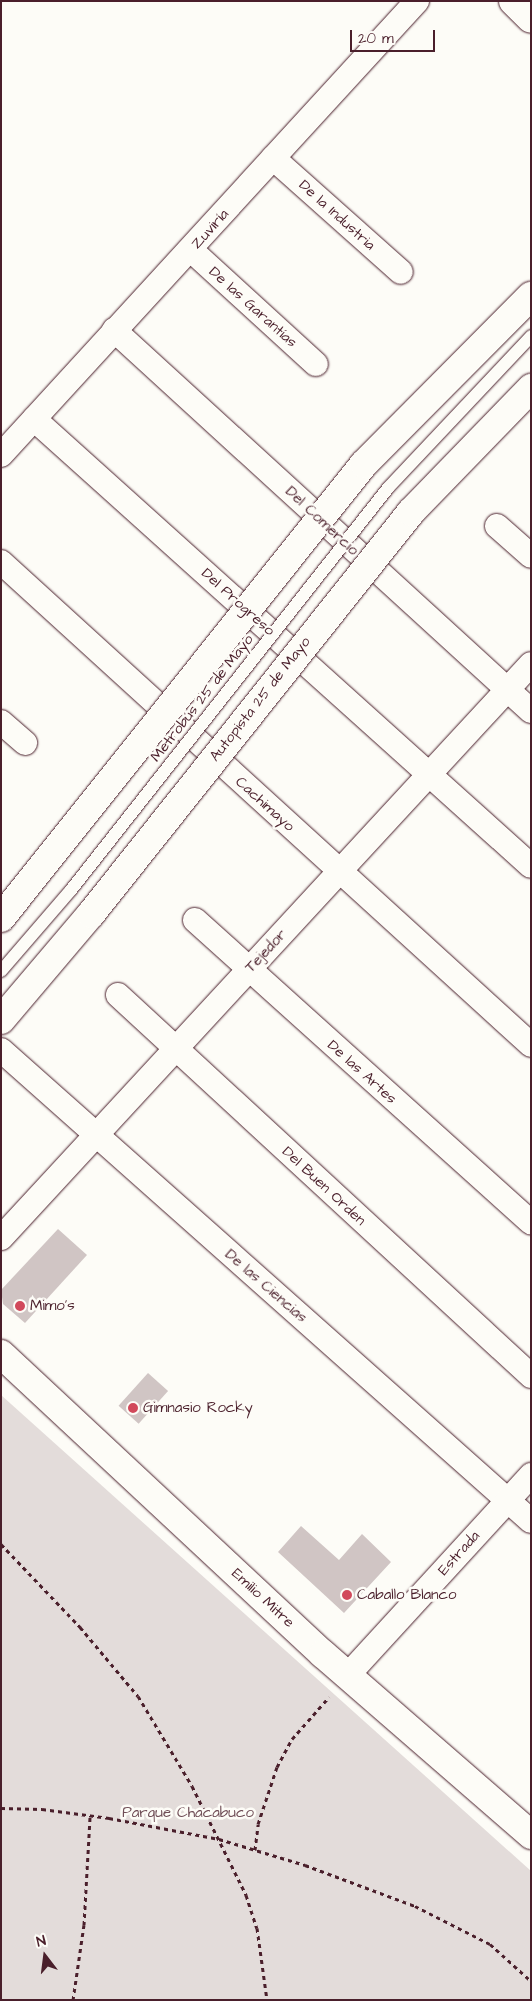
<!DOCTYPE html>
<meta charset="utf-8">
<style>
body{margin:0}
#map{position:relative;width:532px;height:2001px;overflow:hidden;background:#fdfcf7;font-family:"Architects Daughter",sans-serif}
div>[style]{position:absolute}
.green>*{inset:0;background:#e3dcda}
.building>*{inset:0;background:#d0c5c4;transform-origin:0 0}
.path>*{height:3px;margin-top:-1.5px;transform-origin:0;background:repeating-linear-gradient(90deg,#4a1f2b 0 4px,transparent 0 8px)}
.roads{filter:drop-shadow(0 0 1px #4a1f2b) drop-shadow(0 0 1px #4a1f2b)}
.street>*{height:24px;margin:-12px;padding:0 12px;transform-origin:12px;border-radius:12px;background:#fdfcf7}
.secondary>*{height:28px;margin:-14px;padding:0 14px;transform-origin:14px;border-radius:14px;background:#fdfcf7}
.bridges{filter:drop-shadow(0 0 1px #4a1f2b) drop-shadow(0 0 1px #4a1f2b)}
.lane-bridge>*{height:12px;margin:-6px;padding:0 6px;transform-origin:6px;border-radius:6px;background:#fdfcf7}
.highway-bridge>*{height:28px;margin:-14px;padding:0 14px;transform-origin:14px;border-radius:14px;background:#fdfcf7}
.dots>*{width:14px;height:14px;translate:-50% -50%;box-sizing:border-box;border:2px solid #fdfcf7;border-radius:50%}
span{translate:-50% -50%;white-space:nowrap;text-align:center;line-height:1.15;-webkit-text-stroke:5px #fdfcf7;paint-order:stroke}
.street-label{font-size:15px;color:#4a1f2b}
.poi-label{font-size:15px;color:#4a1f2b}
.left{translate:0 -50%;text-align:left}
.park-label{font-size:15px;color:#704e57}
.frame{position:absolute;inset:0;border:2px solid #4a1f2b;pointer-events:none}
.north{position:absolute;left:20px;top:1931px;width:50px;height:50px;-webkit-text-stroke:4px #fdfcf7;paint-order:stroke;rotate:345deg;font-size:14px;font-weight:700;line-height:20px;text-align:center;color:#4a1f2b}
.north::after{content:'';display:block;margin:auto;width:18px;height:22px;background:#4a1f2b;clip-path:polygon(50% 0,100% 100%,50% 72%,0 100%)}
.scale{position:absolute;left:350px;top:30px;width:85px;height:22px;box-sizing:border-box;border:2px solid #4a1f2b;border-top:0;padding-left:6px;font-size:15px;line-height:18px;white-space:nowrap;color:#4a1f2b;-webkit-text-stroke:4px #fdfcf7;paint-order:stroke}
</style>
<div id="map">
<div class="green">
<i style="clip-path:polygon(1px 1395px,531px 1871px,531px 2000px,1px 2000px)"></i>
</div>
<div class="building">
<i style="clip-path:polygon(58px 1229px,87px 1255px,25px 1323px,3px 1304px,1px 1290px)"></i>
<i style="left:148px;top:1373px;width:27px;height:44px;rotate:42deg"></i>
<i style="clip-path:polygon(301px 1526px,339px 1560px,362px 1534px,391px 1562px,344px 1613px,278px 1552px)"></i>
</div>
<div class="path">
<i style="left:1px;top:1544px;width:115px;rotate:46.4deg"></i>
<i style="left:80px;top:1627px;width:90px;rotate:50deg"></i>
<i style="left:138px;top:1696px;width:105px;rotate:59deg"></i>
<i style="left:192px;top:1786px;width:122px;rotate:63.6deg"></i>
<i style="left:246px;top:1895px;width:35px;rotate:72deg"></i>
<i style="left:257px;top:1928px;width:73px;rotate:82.1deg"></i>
<i style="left:1px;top:1808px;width:41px;rotate:1.4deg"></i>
<i style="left:42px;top:1809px;width:68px;rotate:7.7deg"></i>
<i style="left:109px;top:1818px;width:112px;rotate:10.8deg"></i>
<i style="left:219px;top:1839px;width:90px;rotate:16.8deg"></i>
<i style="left:305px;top:1865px;width:117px;rotate:20.4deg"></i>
<i style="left:415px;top:1906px;width:84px;rotate:26.9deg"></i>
<i style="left:490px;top:1944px;width:55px;rotate:42.1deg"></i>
<i style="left:255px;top:1850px;width:26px;rotate:-83deg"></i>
<i style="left:258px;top:1824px;width:60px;rotate:-71.6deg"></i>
<i style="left:277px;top:1767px;width:32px;rotate:-62deg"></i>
<i style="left:292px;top:1739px;width:56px;rotate:-48.6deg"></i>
<i style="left:73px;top:2000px;width:76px;rotate:-81.7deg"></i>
<i style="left:84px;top:1925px;width:109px;rotate:-86.8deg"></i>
</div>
<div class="roads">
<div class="street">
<i style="left:273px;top:158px;width:171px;rotate:41.7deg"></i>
<i style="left:191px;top:250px;width:169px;rotate:42.4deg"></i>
<i style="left:114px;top:330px;width:565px;rotate:42.42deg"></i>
<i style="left:34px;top:419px;width:668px;rotate:41.97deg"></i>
<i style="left:1px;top:455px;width:616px;rotate:-47.5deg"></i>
<i style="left:497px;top:526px;width:45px;rotate:41.4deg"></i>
<i style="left:1px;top:562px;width:717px;rotate:42.34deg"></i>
<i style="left:1px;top:722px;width:32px;rotate:41deg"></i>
<i style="left:195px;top:920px;width:452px;rotate:42deg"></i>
<i style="left:118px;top:995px;width:562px;rotate:42.69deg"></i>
<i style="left:1px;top:1050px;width:709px;rotate:41.63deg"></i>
<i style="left:1px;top:1238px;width:781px;rotate:-47.28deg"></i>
<i style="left:347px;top:1676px;width:273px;rotate:-47.5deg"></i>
</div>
<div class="secondary">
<i style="left:513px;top:1px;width:25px;rotate:45deg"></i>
<i style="left:1px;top:1354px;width:440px;rotate:43deg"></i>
<i style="left:323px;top:1654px;width:276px;rotate:41deg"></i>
</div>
</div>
<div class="bridges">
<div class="lane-bridge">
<i style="left:1px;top:971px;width:107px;rotate:-49.2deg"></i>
<i style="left:71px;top:890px;width:512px;rotate:-51.74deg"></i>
<i style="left:388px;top:488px;width:209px;rotate:-46.7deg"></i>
</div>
<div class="highway-bridge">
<i style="left:1px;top:918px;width:581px;rotate:-51.36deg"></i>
<i style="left:364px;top:464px;width:237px;rotate:-45.2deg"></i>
<i style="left:1px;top:1020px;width:139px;rotate:-49.7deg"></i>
<i style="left:91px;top:914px;width:514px;rotate:-51.48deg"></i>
<i style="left:411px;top:512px;width:173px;rotate:-45.9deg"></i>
</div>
</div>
<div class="dots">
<i style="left:20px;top:1306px;background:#d1495b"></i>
<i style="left:133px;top:1408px;background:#d1495b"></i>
<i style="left:347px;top:1595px;background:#d1495b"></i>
</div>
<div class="street-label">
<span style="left:337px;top:215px;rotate:42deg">De la Industria</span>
<span style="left:210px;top:229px;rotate:-48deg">Zuviría</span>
<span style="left:253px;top:307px;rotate:42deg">De las Garantías</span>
<span style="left:322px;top:521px;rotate:43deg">Del Comercio</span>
<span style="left:238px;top:602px;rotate:42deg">Del Progreso</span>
<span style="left:202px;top:698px;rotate:-52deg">Metrobús 25 de Mayo</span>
<span style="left:260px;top:699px;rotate:-52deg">Autopista 25 de Mayo</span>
<span style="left:265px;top:804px;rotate:42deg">Cachimayo</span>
<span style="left:266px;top:951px;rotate:-47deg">Tejedor</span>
<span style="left:362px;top:1072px;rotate:42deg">De las Artes</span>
<span style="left:324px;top:1186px;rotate:43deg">Del Buen Orden</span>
<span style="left:266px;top:1286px;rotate:41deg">De las Ciencias</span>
<span style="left:459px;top:1553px;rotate:-48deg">Estrada</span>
<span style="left:263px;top:1598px;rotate:43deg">Emilio Mitre</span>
</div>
<div class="poi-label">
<span class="left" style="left:30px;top:1306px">Mimo's</span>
<span class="left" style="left:143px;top:1408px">Gimnasio Rocky</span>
<span class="left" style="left:357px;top:1595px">Caballo Blanco</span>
</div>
<div class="park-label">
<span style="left:188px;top:1813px">Parque Chacabuco</span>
</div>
<div class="frame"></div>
<div class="north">N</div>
<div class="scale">20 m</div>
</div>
